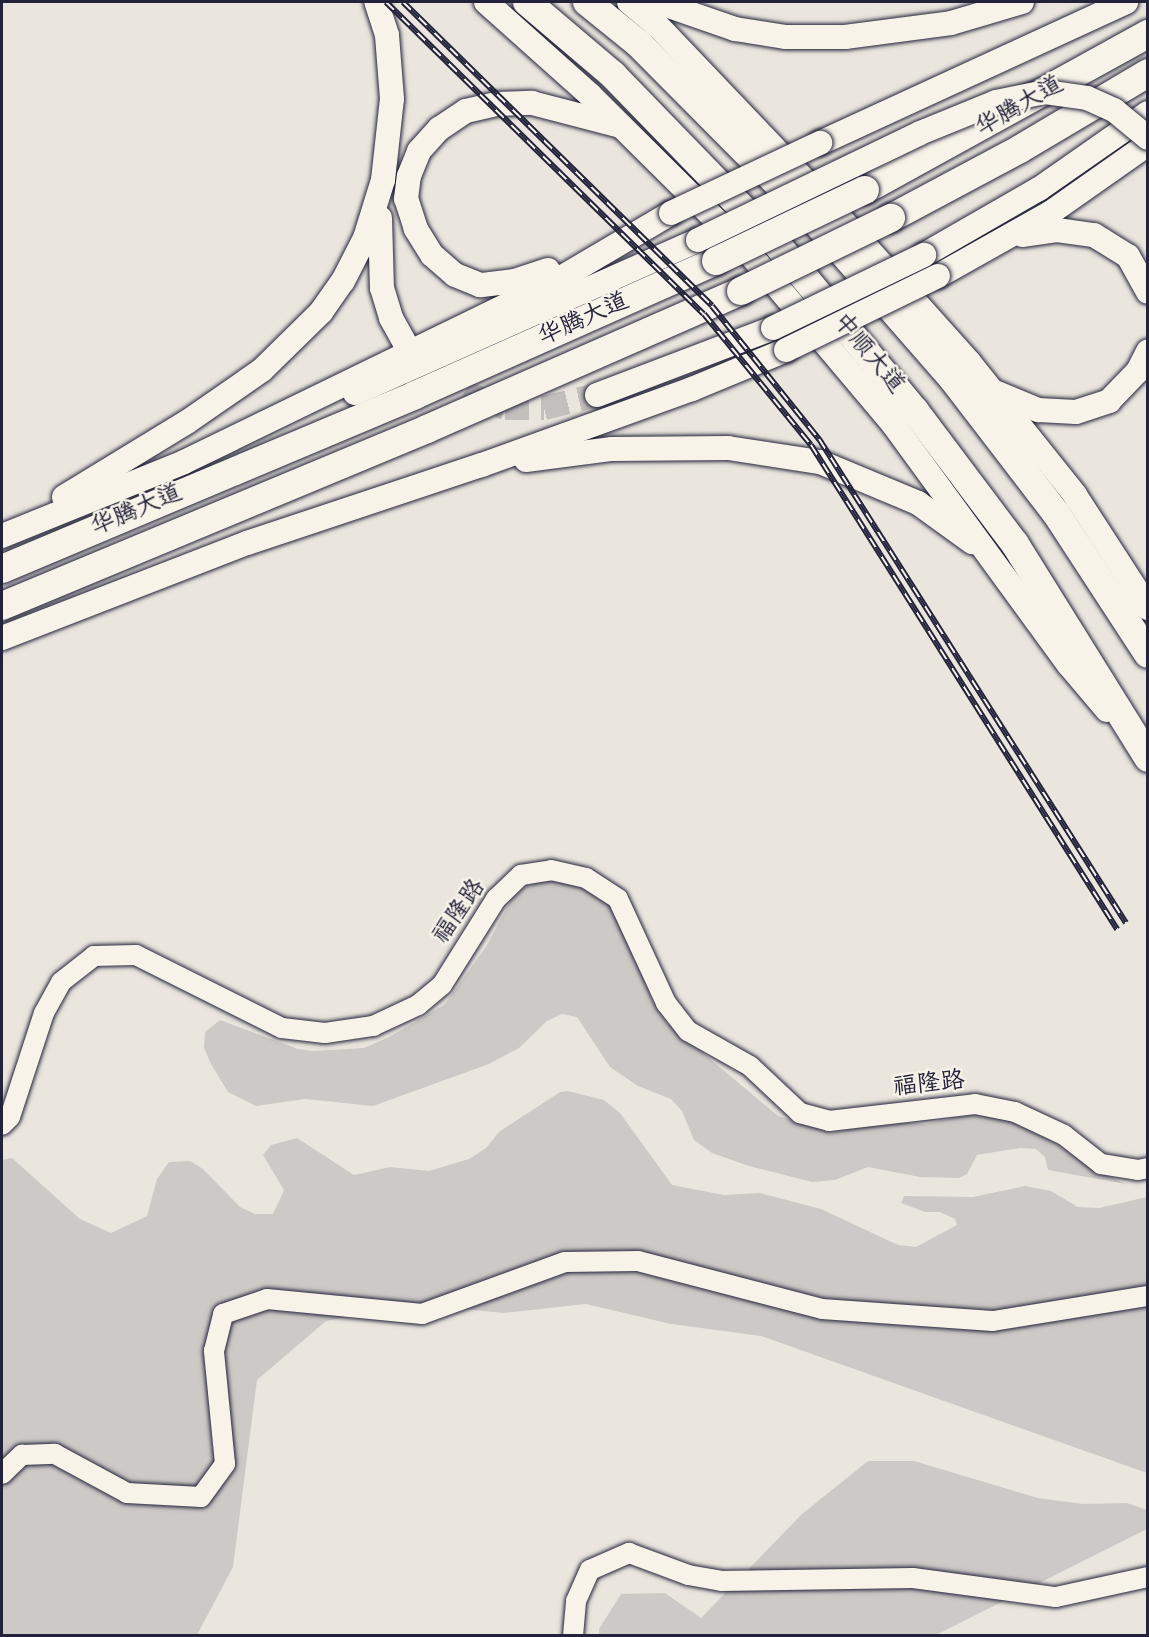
<!DOCTYPE html>
<meta charset="utf-8">
<style>
body{margin:0}
#map{position:relative;width:1149px;height:1637px;overflow:hidden;background:#eae6de;font-family:"Indie Flower","LXGW WenKai TC",sans-serif}
div>[style]{position:absolute}
.green>*{inset:0;background:#cdc9c6}
.major-tunnel>*{height:24px;margin-top:-12px;transform-origin:0;background:repeating-linear-gradient(90deg,#c2bfbd 0 24px,transparent 0 36px)}
.roads{filter:drop-shadow(0 0 2px #22223b) drop-shadow(0 0 2px #22223b)}
.minor>*{height:20px;margin:-10px;padding:0 10px;transform-origin:10px;border-radius:10px;background:#f7f3e8}
.major>*{height:24px;margin:-12px;padding:0 12px;transform-origin:12px;border-radius:12px;background:#f7f3e8}
.highway>*{height:28px;margin:-14px;padding:0 14px;transform-origin:14px;border-radius:14px;background:#f7f3e8}
.rail>*{height:6px;margin-top:-3px;transform-origin:0;background:repeating-linear-gradient(90deg,#f7f3e8 0 11px,#22223b 0 22px);box-sizing:border-box;border-block:2px solid #22223b}
.bridges{filter:drop-shadow(0 0 2px #22223b) drop-shadow(0 0 2px #22223b)}
.major-bridge>*{height:24px;margin:-12px;padding:0 12px;transform-origin:12px;border-radius:12px;background:#f7f3e8}
.highway-bridge>*{height:28px;margin:-14px;padding:0 14px;transform-origin:14px;border-radius:14px;background:#f7f3e8}
span{translate:-50% -50%;white-space:nowrap;text-align:center;line-height:1.15;-webkit-text-stroke:5px #f7f3e8;paint-order:stroke}
.street-label{font-size:24px;color:#22223b}
.frame{position:absolute;inset:0;border:3px solid #22223b;pointer-events:none}
</style>
<div id="map">
<div class="green">
<i style="clip-path:polygon(540px 881px,560px 881px,585px 889px,610px 906px,643px 970px,651px 998px,667px 1023px,778px 1116px,832px 1133px,886px 1122px,926px 1124px,971px 1114px,1005px 1117px,1033px 1128px,1093px 1169px,1126px 1184px,1048px 1170px,1045px 1157px,1036px 1149px,1020px 1148px,977px 1155px,967px 1174px,959px 1178px,920px 1177px,868px 1167px,835px 1180px,812px 1182px,749px 1166px,712px 1153px,694px 1140px,682px 1111px,671px 1099px,638px 1086px,610px 1067px,577px 1017px,562px 1014px,547px 1021px,519px 1048px,489px 1064px,373px 1106px,305px 1099px,256px 1106px,228px 1092px,211px 1064px,204px 1048px,205px 1032px,220px 1020px,298px 1049px,314px 1051px,364px 1048px,389px 1037px,444px 1005px,486px 947px,511px 900px,522px 889px)"></i>
<i style="clip-path:polygon(568px 1091px,604px 1100px,620px 1113px,672px 1185px,724px 1195px,760px 1193px,821px 1209px,898px 1245px,916px 1247px,957px 1225px,955px 1219px,940px 1212px,925px 1212px,901px 1203px,904px 1196px,973px 1197px,1025px 1186px,1051px 1191px,1078px 1207px,1099px 1208px,1147px 1197px,1147px 1473px,761px 1336px,671px 1324px,586px 1304px,503px 1313px,414px 1304px,326px 1321px,257px 1380px,233px 1567px,197px 1635px,2px 1635px,2px 1160px,12px 1158px,80px 1219px,111px 1233px,147px 1216px,157px 1179px,169px 1162px,190px 1161px,203px 1169px,240px 1207px,255px 1214px,273px 1214px,284px 1190px,263px 1155px,271px 1145px,297px 1138px,354px 1175px,390px 1167px,429px 1171px,469px 1159px,486px 1148px,499px 1132px,560px 1092px)"></i>
<i style="clip-path:polygon(868px 1461px,914px 1461px,1038px 1498px,1083px 1504px,1127px 1503px,1147px 1510px,1147px 1529px,936px 1635px,599px 1636px,599px 1629px,621px 1594px,665px 1593px,701px 1618px,802px 1514px)"></i>
</div>
<div class="major-tunnel">
<i style="left:434px;top:373px;width:37px;rotate:33deg"></i>
<i style="left:465px;top:393px;width:43px;rotate:20.6deg"></i>
<i style="left:505px;top:408px;width:39px"></i>
<i style="left:544px;top:408px;width:55px;rotate:-13.8deg"></i>
</div>
<div class="roads">
<div class="minor">
<i style="left:2px;top:1125px;width:11px;rotate:-45deg"></i>
<i style="left:10px;top:1117px;width:109px;rotate:-71.9deg"></i>
<i style="left:44px;top:1013px;width:35px;rotate:-61deg"></i>
<i style="left:61px;top:982px;width:42px;rotate:-38.2deg"></i>
<i style="left:94px;top:956px;width:42px;rotate:-1.4deg"></i>
<i style="left:136px;top:955px;width:163px;rotate:26.6deg"></i>
<i style="left:282px;top:1028px;width:43px;rotate:6.6deg"></i>
<i style="left:325px;top:1033px;width:49px;rotate:-8.3deg"></i>
<i style="left:373px;top:1026px;width:50px;rotate:-25deg"></i>
<i style="left:418px;top:1005px;width:31px;rotate:-40deg"></i>
<i style="left:442px;top:985px;width:102px;rotate:-57.9deg"></i>
<i style="left:496px;top:899px;width:35px;rotate:-44deg"></i>
<i style="left:521px;top:875px;width:30px;rotate:-9deg"></i>
<i style="left:551px;top:870px;width:36px;rotate:13deg"></i>
<i style="left:586px;top:878px;width:38px;rotate:33deg"></i>
<i style="left:618px;top:899px;width:115px;rotate:65.2deg"></i>
<i style="left:666px;top:1003px;width:36px;rotate:52deg"></i>
<i style="left:688px;top:1031px;width:71px;rotate:29.4deg"></i>
<i style="left:750px;top:1066px;width:69px;rotate:43.2deg"></i>
<i style="left:800px;top:1113px;width:30px;rotate:15deg"></i>
<i style="left:829px;top:1121px;width:147px;rotate:-6.6deg"></i>
<i style="left:975px;top:1104px;width:41px;rotate:11.3deg"></i>
<i style="left:1015px;top:1112px;width:54px;rotate:25.1deg"></i>
<i style="left:1064px;top:1135px;width:47px;rotate:38.1deg"></i>
<i style="left:1101px;top:1164px;width:37px;rotate:9deg"></i>
<i style="left:1138px;top:1170px;width:10px;rotate:-11deg"></i>
<i style="left:2px;top:1474px;width:28px;rotate:-44deg"></i>
<i style="left:22px;top:1455px;width:33px;rotate:-2deg"></i>
<i style="left:55px;top:1454px;width:82px;rotate:28.4deg"></i>
<i style="left:127px;top:1493px;width:74px;rotate:3.1deg"></i>
<i style="left:201px;top:1497px;width:41px;rotate:-54deg"></i>
<i style="left:225px;top:1464px;width:114px;rotate:-95.6deg"></i>
<i style="left:214px;top:1351px;width:38px;rotate:-76deg"></i>
<i style="left:223px;top:1314px;width:46px;rotate:-18.8deg"></i>
<i style="left:267px;top:1299px;width:156px;rotate:5.5deg"></i>
<i style="left:422px;top:1314px;width:152px;rotate:-20deg"></i>
<i style="left:565px;top:1262px;width:73px;rotate:-0.8deg"></i>
<i style="left:638px;top:1261px;width:190px;rotate:14.6deg"></i>
<i style="left:822px;top:1309px;width:171px;rotate:4deg"></i>
<i style="left:993px;top:1321px;width:157px;rotate:-9.2deg"></i>
<i style="left:573px;top:1636px;width:35px;rotate:-85deg"></i>
<i style="left:576px;top:1601px;width:34px;rotate:-66deg"></i>
<i style="left:590px;top:1570px;width:43px;rotate:-23.6deg"></i>
<i style="left:629px;top:1553px;width:63px;rotate:20.4deg"></i>
<i style="left:688px;top:1575px;width:34px;rotate:10deg"></i>
<i style="left:721px;top:1581px;width:192px;rotate:-0.9deg"></i>
<i style="left:913px;top:1578px;width:144px;rotate:7.6deg"></i>
<i style="left:1056px;top:1597px;width:94px;rotate:-12.3deg"></i>
</div>
<div class="major">
<i style="left:486px;top:2px;width:140px;rotate:41.8deg"></i>
<i style="left:590px;top:95px;width:224px;rotate:44.8deg"></i>
<i style="left:749px;top:253px;width:224px;rotate:49.9deg"></i>
<i style="left:893px;top:424px;width:298px;rotate:53.9deg"></i>
<i style="left:1069px;top:665px;width:59px;rotate:49.8deg"></i>
<i style="left:629px;top:2px;width:38px;rotate:40deg"></i>
<i style="left:658px;top:26px;width:255px;rotate:46.4deg"></i>
<i style="left:834px;top:211px;width:203px;rotate:48.2deg"></i>
<i style="left:969px;top:362px;width:170px;rotate:51.4deg"></i>
<i style="left:1075px;top:495px;width:135px;rotate:57.1deg"></i>
<i style="left:657px;top:2px;width:83px;rotate:19.1deg"></i>
<i style="left:735px;top:29px;width:52px;rotate:8.9deg"></i>
<i style="left:786px;top:37px;width:59px"></i>
<i style="left:845px;top:37px;width:107px;rotate:-7.5deg"></i>
<i style="left:951px;top:23px;width:74px;rotate:-16.5deg"></i>
<i style="left:820px;top:143px;width:337px;rotate:-24.7deg"></i>
<i style="left:380px;top:218px;width:70px;rotate:88.4deg"></i>
<i style="left:382px;top:288px;width:31px;rotate:73deg"></i>
<i style="left:391px;top:318px;width:29px;rotate:61deg"></i>
<i style="left:1022px;top:235px;width:35px;rotate:-8deg"></i>
<i style="left:1057px;top:230px;width:37px;rotate:8deg"></i>
<i style="left:1094px;top:235px;width:40px;rotate:32deg"></i>
<i style="left:1128px;top:256px;width:41px;rotate:60.9deg"></i>
<i style="left:924px;top:255px;width:133px;rotate:-29.9deg"></i>
<i style="left:1039px;top:189px;width:133px;rotate:-34.9deg"></i>
<i style="left:548px;top:270px;width:35px;rotate:162deg"></i>
<i style="left:515px;top:281px;width:35px;rotate:173deg"></i>
<i style="left:480px;top:285px;width:27px;rotate:-158deg"></i>
<i style="left:455px;top:275px;width:30px;rotate:-139deg"></i>
<i style="left:432px;top:255px;width:31px;rotate:-122deg"></i>
<i style="left:416px;top:229px;width:32px;rotate:-108deg"></i>
<i style="left:406px;top:199px;width:23px;rotate:-83deg"></i>
<i style="left:409px;top:176px;width:27px;rotate:-68deg"></i>
<i style="left:419px;top:151px;width:30px;rotate:-48deg"></i>
<i style="left:439px;top:129px;width:32px;rotate:-34deg"></i>
<i style="left:466px;top:111px;width:32px;rotate:-13deg"></i>
<i style="left:497px;top:104px;width:35px;rotate:-2deg"></i>
<i style="left:532px;top:103px;width:92px;rotate:14.5deg"></i>
<i style="left:938px;top:276px;width:129px;rotate:-29.4deg"></i>
<i style="left:1050px;top:213px;width:120px;rotate:-35.1deg"></i>
<i style="left:995px;top:392px;width:47px;rotate:22.7deg"></i>
<i style="left:1038px;top:410px;width:38px;rotate:3deg"></i>
<i style="left:1076px;top:412px;width:35px;rotate:-18deg"></i>
<i style="left:1109px;top:401px;width:42px;rotate:-46deg"></i>
<i style="left:1138px;top:371px;width:22px;rotate:-63deg"></i>
<i style="left:355px;top:393px;width:376px;rotate:-24deg"></i>
<i style="left:597px;top:395px;width:188px;rotate:-20.8deg"></i>
<i style="left:526px;top:460px;width:87px;rotate:-7.3deg"></i>
<i style="left:612px;top:449px;width:116px;rotate:-0.5deg"></i>
<i style="left:728px;top:448px;width:93px;rotate:8.7deg"></i>
<i style="left:820px;top:462px;width:106px;rotate:22.7deg"></i>
<i style="left:918px;top:503px;width:67px;rotate:35.8deg"></i>
<i style="left:64px;top:497px;width:144px;rotate:-31.4deg"></i>
<i style="left:187px;top:422px;width:91px;rotate:-34.7deg"></i>
<i style="left:262px;top:370px;width:83px;rotate:-44.5deg"></i>
<i style="left:321px;top:312px;width:38px;rotate:-55deg"></i>
<i style="left:343px;top:281px;width:48px;rotate:-62.9deg"></i>
<i style="left:365px;top:238px;width:61px;rotate:-72.8deg"></i>
<i style="left:383px;top:180px;width:81px;rotate:-83.7deg"></i>
<i style="left:392px;top:99px;width:64px;rotate:-94.5deg"></i>
<i style="left:387px;top:35px;width:35px;rotate:-108deg"></i>
<i style="left:2px;top:536px;width:196px;rotate:-22.1deg"></i>
<i style="left:184px;top:462px;width:411px;rotate:-25.9deg"></i>
<i style="left:554px;top:282px;width:136px;rotate:-30.5deg"></i>
<i style="left:2px;top:638px;width:263px;rotate:-21.2deg"></i>
<i style="left:247px;top:543px;width:248px;rotate:-18.4deg"></i>
<i style="left:482px;top:465px;width:223px;rotate:-19.9deg"></i>
<i style="left:692px;top:389px;width:102px;rotate:-22.5deg"></i>
</div>
<div class="highway">
<i style="left:527px;top:2px;width:113px;rotate:40.3deg"></i>
<i style="left:613px;top:75px;width:233px;rotate:45.9deg"></i>
<i style="left:775px;top:242px;width:219px;rotate:50.4deg"></i>
<i style="left:915px;top:411px;width:166px;rotate:53.1deg"></i>
<i style="left:1015px;top:544px;width:252px;rotate:58.1deg"></i>
<i style="left:587px;top:2px;width:67px;rotate:38.9deg"></i>
<i style="left:639px;top:44px;width:251px;rotate:45.2deg"></i>
<i style="left:816px;top:222px;width:208px;rotate:48.9deg"></i>
<i style="left:953px;top:379px;width:169px;rotate:52.5deg"></i>
<i style="left:1056px;top:513px;width:168px;rotate:56.9deg"></i>
<i style="left:865px;top:190px;width:323px;rotate:-28.9deg"></i>
<i style="left:891px;top:218px;width:146px;rotate:-28.1deg"></i>
<i style="left:1020px;top:149px;width:149px;rotate:-30.7deg"></i>
<i style="left:2px;top:569px;width:448px;rotate:-22.8deg"></i>
<i style="left:415px;top:395px;width:329px;rotate:-24deg"></i>
<i style="left:2px;top:606px;width:460px;rotate:-22.6deg"></i>
<i style="left:427px;top:429px;width:343px;rotate:-23.7deg"></i>
</div>
</div>
<div class="rail">
<i style="left:386px;top:2px;width:445px;rotate:44.5deg"></i>
<i style="left:704px;top:314px;width:169px;rotate:50.8deg"></i>
<i style="left:811px;top:445px;width:573px;rotate:57.7deg"></i>
<i style="left:403px;top:2px;width:433px;rotate:44.5deg"></i>
<i style="left:712px;top:306px;width:171px;rotate:51.2deg"></i>
<i style="left:819px;top:439px;width:573px;rotate:57.61deg"></i>
</div>
<div class="bridges">
<div class="major-bridge">
<i style="left:671px;top:213px;width:165px;rotate:-25.2deg"></i>
<i style="left:698px;top:240px;width:246px;rotate:-25.7deg"></i>
<i style="left:920px;top:133px;width:82px;rotate:-22.2deg"></i>
<i style="left:996px;top:102px;width:50px;rotate:-11.5deg"></i>
<i style="left:1045px;top:92px;width:42px;rotate:8.1deg"></i>
<i style="left:1087px;top:98px;width:30px;rotate:24deg"></i>
<i style="left:1114px;top:110px;width:44px;rotate:39.5deg"></i>
<i style="left:773px;top:328px;width:168px;rotate:-25.8deg"></i>
<i style="left:786px;top:350px;width:169px;rotate:-26deg"></i>
</div>
<div class="highway-bridge">
<i style="left:716px;top:261px;width:165px;rotate:-25.5deg"></i>
<i style="left:741px;top:291px;width:167px;rotate:-26deg"></i>
</div>
</div>
<div class="street-label">
<span style="left:1020px;top:107px;rotate:-30deg">华腾大道</span>
<span style="left:584px;top:320px;rotate:-24deg">华腾大道</span>
<span style="left:868px;top:354px;rotate:50deg">中顺大道</span>
<span style="left:137px;top:511px;rotate:-23deg">华腾大道</span>
<span style="left:460px;top:912px;rotate:-55deg">福隆路</span>
<span style="left:929px;top:1085px;rotate:-6deg">福隆路</span>
</div>
<div class="frame"></div>
</div>
